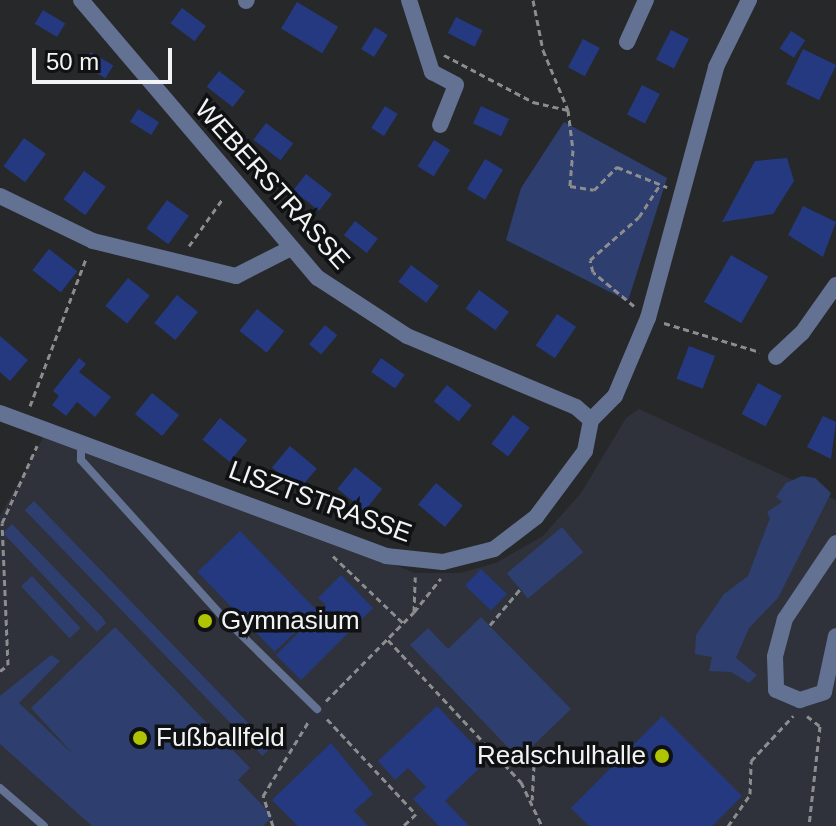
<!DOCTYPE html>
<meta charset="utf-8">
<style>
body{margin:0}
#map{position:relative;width:836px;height:826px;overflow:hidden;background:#27282a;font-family:Arial,sans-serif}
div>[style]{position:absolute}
.built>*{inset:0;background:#2f323a}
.green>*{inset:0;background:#2e3f6f;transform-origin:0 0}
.building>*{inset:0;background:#243980;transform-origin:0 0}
.path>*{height:3px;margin-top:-1.5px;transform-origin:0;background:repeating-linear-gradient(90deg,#8c8d8e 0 6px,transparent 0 10px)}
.service>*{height:8px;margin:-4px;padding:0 4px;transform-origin:4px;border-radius:4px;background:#637193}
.minor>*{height:16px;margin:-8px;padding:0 8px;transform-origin:8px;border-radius:8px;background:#637193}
.dots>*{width:22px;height:22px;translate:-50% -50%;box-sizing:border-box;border:4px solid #101112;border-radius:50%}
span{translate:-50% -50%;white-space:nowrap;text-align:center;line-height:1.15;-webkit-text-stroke:7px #101112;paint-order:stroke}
.street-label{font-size:26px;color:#f2f3f4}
.poi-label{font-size:26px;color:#f2f3f4}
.left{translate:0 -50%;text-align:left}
.right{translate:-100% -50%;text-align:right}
.scale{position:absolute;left:32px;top:48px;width:140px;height:36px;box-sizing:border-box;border:4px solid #f2f3f4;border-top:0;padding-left:10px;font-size:24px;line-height:28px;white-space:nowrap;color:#f2f3f4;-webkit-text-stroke:6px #101112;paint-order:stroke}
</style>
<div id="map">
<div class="built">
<i style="clip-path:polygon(639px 409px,836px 500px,836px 826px,0 826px,0 516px,48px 429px,415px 573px,460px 573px,496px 563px,543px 536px,581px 493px,626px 418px)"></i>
</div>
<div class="green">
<i style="clip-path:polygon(564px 122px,667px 178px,628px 301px,506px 240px,521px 188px)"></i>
<i style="clip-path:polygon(802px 476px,815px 478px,831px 493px,778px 598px,749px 628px,736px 658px,757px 675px,749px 683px,731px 672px,709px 671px,712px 657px,695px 654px,696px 635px,724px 594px,748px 576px,770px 518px,767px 512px,782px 502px,776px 497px,786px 483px)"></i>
<i style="left:34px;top:501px;width:342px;height:13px;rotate:46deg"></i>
<i style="clip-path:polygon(12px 524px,103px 618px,106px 623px,97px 632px,3px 533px)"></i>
<i style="left:562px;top:527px;width:33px;height:72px;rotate:50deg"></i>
<i style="left:32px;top:576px;width:71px;height:15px;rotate:47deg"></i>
<i style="clip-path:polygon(481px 617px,571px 709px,519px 759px,410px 645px,428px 628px,448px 649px)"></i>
<i style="clip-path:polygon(115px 627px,250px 768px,238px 780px,273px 816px,263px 826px,92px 826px,0 744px,0 696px,51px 655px,60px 661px,19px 703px,75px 756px,31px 708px)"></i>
</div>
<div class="building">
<i style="left:297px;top:2px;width:48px;height:31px;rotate:31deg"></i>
<i style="left:182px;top:8px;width:30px;height:19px;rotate:37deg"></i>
<i style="left:43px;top:10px;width:26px;height:16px;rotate:31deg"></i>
<i style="left:456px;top:17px;width:30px;height:18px;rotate:27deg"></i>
<i style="left:375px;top:27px;width:15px;height:26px;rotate:32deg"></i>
<i style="left:671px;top:30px;width:20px;height:33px;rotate:27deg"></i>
<i style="left:791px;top:31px;width:17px;height:21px;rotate:33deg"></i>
<i style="left:583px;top:39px;width:19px;height:32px;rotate:28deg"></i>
<i style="left:803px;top:49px;width:37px;height:39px;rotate:26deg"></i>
<i style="left:91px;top:52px;width:26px;height:15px;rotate:31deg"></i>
<i style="left:219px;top:71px;width:33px;height:20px;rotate:38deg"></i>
<i style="left:642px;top:85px;width:20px;height:33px;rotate:27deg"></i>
<i style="left:385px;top:106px;width:15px;height:26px;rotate:32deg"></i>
<i style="left:481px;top:106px;width:31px;height:19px;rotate:25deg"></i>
<i style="left:138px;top:109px;width:25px;height:15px;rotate:32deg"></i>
<i style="left:266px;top:123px;width:34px;height:21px;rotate:37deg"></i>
<i style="left:24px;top:138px;width:27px;height:35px;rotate:36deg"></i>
<i style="left:434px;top:140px;width:19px;height:31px;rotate:32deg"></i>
<i style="clip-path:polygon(787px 158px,794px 181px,773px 214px,722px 222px,755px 161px)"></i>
<i style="left:485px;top:159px;width:21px;height:35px;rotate:31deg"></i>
<i style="left:84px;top:171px;width:27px;height:35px;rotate:36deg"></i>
<i style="left:306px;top:174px;width:33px;height:21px;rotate:38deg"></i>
<i style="left:167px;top:200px;width:27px;height:35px;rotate:36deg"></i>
<i style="clip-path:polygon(803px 206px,836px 222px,823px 257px,788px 235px)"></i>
<i style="left:355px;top:221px;width:29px;height:18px;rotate:38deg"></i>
<i style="left:49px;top:249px;width:36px;height:27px;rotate:38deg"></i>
<i style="left:731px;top:255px;width:43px;height:54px;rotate:30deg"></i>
<i style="left:411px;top:265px;width:35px;height:21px;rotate:37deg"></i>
<i style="left:128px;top:278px;width:28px;height:36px;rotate:39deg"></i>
<i style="left:479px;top:290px;width:37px;height:23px;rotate:36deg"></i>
<i style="left:177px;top:295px;width:27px;height:36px;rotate:39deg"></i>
<i style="left:257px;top:309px;width:35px;height:28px;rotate:39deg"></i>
<i style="left:557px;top:314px;width:23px;height:38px;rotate:34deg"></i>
<i style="left:325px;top:325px;width:16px;height:25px;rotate:40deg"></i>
<i style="clip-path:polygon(0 336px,28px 360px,10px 381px,0 372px)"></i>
<i style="left:689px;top:346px;width:28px;height:35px;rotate:21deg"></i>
<i style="clip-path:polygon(79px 358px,86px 364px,79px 372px,111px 397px,95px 417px,77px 402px,66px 416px,52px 405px,59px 396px,53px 391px)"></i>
<i style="left:381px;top:358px;width:29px;height:17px;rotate:35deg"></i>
<i style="left:758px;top:383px;width:27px;height:35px;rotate:28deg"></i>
<i style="left:447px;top:385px;width:32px;height:21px;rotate:39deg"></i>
<i style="left:152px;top:393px;width:35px;height:27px;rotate:39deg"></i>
<i style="left:513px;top:415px;width:21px;height:36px;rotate:37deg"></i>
<i style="clip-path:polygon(823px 416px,836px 422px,831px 459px,807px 447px)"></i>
<i style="left:220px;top:418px;width:35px;height:28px;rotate:39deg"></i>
<i style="left:290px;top:446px;width:35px;height:28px;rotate:40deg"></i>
<i style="left:355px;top:467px;width:35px;height:28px;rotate:39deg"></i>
<i style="left:436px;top:483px;width:35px;height:28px;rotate:40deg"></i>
<i style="left:240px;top:531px;width:111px;height:59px;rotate:46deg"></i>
<i style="left:481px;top:569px;width:36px;height:23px;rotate:44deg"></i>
<i style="clip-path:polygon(341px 575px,373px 608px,301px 680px,276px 655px,326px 605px,318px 598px)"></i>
<i style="clip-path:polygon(437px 706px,488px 760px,445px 801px,469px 826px,439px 826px,413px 799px,426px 787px,408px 768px,395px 780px,378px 761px)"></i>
<i style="clip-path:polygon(662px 716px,742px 796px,712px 826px,589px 826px,571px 808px)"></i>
<i style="clip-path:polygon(331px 743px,373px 794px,354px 811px,368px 826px,298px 826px,272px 800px)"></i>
</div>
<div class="path">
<i style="left:533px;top:0;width:51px;rotate:78.7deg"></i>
<i style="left:543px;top:50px;width:65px;rotate:67.4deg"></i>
<i style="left:568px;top:110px;width:40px;rotate:82.9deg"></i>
<i style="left:573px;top:150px;width:36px;rotate:95deg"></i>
<i style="left:570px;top:186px;width:24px;rotate:9deg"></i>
<i style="left:594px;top:190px;width:33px;rotate:-45deg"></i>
<i style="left:617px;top:167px;width:54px;rotate:21.8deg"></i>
<i style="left:444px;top:55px;width:101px;rotate:27.8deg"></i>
<i style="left:533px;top:102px;width:36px;rotate:13deg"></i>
<i style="left:189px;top:246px;width:60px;rotate:-54.5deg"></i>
<i style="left:634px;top:306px;width:53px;rotate:-140.3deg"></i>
<i style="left:593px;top:272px;width:12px;rotate:-104deg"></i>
<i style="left:590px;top:260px;width:65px;rotate:-41.3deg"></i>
<i style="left:639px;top:217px;width:37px;rotate:-57deg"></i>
<i style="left:664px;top:323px;width:100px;rotate:16.8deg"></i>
<i style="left:30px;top:406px;width:160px;rotate:-69.2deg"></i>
<i style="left:333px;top:556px;width:97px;rotate:43.7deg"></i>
<i style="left:414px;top:612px;width:43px;rotate:-51.5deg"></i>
<i style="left:490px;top:625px;width:48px;rotate:-50deg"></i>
<i style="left:388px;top:640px;width:195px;rotate:46.9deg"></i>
<i style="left:521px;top:782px;width:49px;rotate:64.5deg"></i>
<i style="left:0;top:671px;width:10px;rotate:-37deg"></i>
<i style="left:8px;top:665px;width:142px;rotate:-92.4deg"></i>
<i style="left:2px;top:523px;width:85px;rotate:-65.6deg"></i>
<i style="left:326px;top:701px;width:125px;rotate:-45.3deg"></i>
<i style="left:414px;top:612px;width:35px;rotate:-88deg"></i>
<i style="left:807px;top:716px;width:16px;rotate:38deg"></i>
<i style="left:820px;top:726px;width:101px;rotate:96.3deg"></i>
<i style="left:327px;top:719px;width:130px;rotate:46.9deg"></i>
<i style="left:416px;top:814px;width:18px;rotate:137deg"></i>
<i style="left:527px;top:751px;width:16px;rotate:63deg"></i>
<i style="left:534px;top:765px;width:35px;rotate:93deg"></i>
<i style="left:273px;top:826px;width:32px;rotate:-108deg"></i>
<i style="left:263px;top:796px;width:90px;rotate:-58.6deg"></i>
<i style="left:728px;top:826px;width:39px;rotate:-55deg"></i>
<i style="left:750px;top:794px;width:33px;rotate:-88deg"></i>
<i style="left:751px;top:761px;width:62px;rotate:-47deg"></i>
</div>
<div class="service">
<i style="left:81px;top:441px;width:19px;rotate:90deg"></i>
<i style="left:81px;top:460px;width:207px;rotate:47.9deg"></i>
<i style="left:220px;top:614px;width:136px;rotate:44.4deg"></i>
<i style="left:0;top:788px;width:58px;rotate:40.8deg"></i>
</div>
<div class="minor">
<i style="left:81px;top:0;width:365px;rotate:49.6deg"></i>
<i style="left:318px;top:278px;width:106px;rotate:33.1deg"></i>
<i style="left:407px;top:336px;width:183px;rotate:22.8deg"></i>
<i style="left:576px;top:407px;width:20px;rotate:41deg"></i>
<i style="left:409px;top:0;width:76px;rotate:72.3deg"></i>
<i style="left:432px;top:72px;width:27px;rotate:28deg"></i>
<i style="left:456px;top:85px;width:43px;rotate:111.8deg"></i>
<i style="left:246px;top:1px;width:1px;rotate:-45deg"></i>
<i style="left:627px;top:42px;width:46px;rotate:-65.7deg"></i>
<i style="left:0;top:196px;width:103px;rotate:25.8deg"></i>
<i style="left:93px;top:241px;width:147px;rotate:13.8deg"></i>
<i style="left:236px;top:276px;width:62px;rotate:-27deg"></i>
<i style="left:776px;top:357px;width:35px;rotate:-43deg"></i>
<i style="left:802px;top:333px;width:59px;rotate:-54.7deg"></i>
<i style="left:0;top:413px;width:412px;rotate:20.3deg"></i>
<i style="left:386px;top:556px;width:57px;rotate:6deg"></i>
<i style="left:443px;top:562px;width:53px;rotate:-14.3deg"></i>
<i style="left:494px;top:549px;width:53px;rotate:-37.3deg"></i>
<i style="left:536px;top:517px;width:82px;rotate:-53.4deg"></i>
<i style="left:585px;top:451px;width:32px;rotate:-79deg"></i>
<i style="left:591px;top:420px;width:34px;rotate:-45deg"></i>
<i style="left:615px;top:396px;width:85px;rotate:-67.1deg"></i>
<i style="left:648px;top:318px;width:260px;rotate:-74.8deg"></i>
<i style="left:716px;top:67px;width:75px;rotate:-63.8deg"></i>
<i style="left:836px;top:543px;width:92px;rotate:123.9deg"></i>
<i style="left:785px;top:619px;width:39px;rotate:105deg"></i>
<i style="left:775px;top:657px;width:33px;rotate:88deg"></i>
<i style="left:776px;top:690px;width:26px;rotate:23deg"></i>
<i style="left:800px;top:700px;width:25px;rotate:-18deg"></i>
<i style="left:824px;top:692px;width:57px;rotate:-77.9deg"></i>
</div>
<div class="dots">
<i style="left:205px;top:621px;background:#afc504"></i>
<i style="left:140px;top:738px;background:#afc504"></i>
<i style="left:662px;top:756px;background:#afc504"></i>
</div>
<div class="street-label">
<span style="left:272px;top:185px;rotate:48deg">WEBERSTRASSE</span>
<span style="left:320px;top:502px;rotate:20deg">LISZTSTRASSE</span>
</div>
<div class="poi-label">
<span class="left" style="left:221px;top:621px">Gymnasium</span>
<span class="left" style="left:156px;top:738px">Fußballfeld</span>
<span class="right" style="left:646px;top:756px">Realschulhalle</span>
</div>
<div class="scale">50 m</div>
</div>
